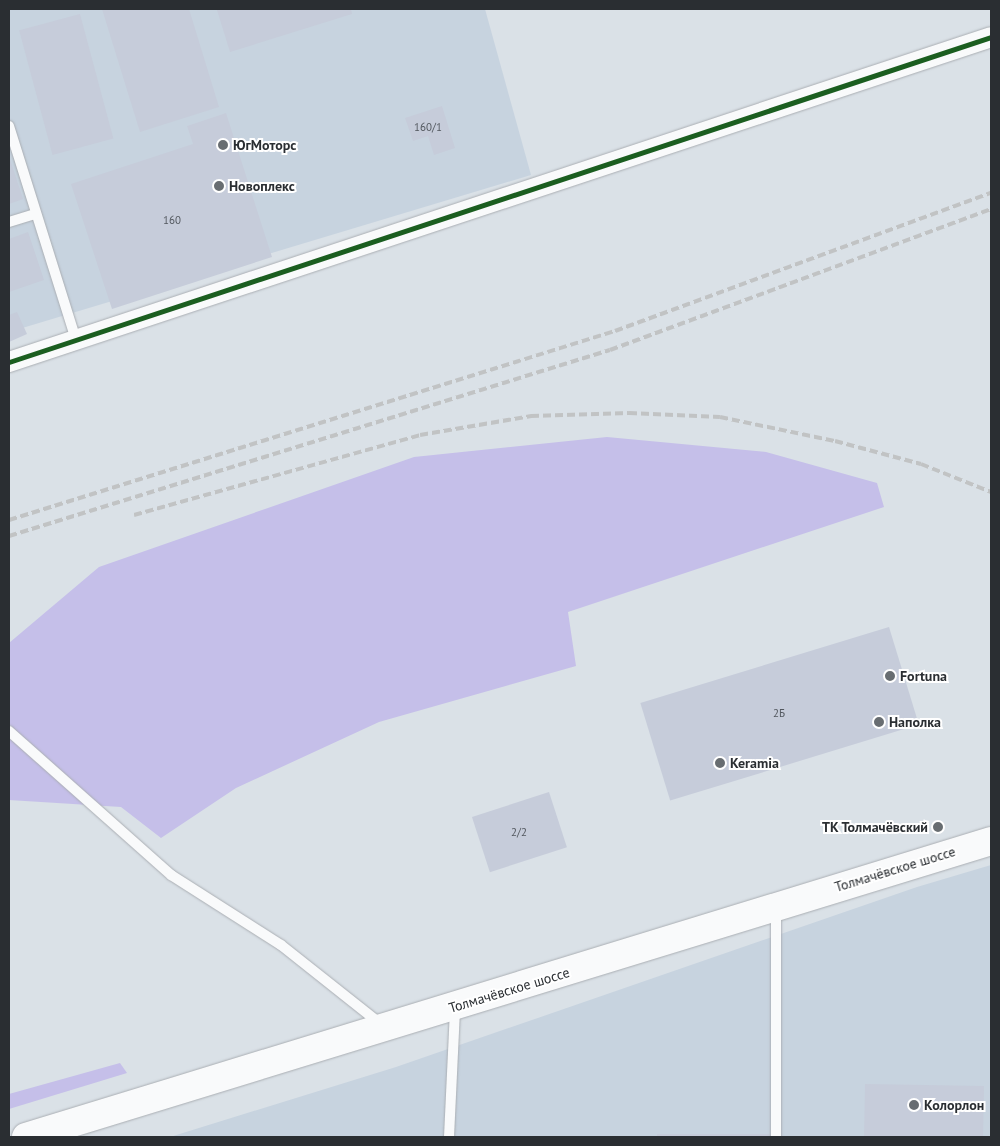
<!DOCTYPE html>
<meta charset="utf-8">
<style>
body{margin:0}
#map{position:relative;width:1000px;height:1146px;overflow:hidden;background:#dae1e7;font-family:"PT Sans",sans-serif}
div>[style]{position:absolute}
.built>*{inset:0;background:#c7d3df}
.green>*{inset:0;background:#c5bfe9}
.building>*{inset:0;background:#c6ccda;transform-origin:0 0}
.roads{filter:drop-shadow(0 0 1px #aaaeb3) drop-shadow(0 0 1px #aaaeb3)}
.service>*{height:10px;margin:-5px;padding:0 5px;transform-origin:5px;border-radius:5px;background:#f9fafb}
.minor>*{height:20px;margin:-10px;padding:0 10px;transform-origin:10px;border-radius:10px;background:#f9fafb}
.primary>*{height:28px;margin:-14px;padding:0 14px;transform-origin:14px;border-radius:14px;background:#f9fafb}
.rail>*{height:4px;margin-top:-2px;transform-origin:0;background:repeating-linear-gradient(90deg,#c1c3c4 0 8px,transparent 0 12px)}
.cycleway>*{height:5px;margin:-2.5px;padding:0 2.5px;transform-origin:2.5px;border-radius:2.5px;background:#1b5e20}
.dots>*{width:14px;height:14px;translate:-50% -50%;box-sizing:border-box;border:2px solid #fff;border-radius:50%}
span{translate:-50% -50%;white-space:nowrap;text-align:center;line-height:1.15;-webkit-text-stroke:4px #fff;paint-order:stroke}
.number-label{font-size:11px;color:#52575e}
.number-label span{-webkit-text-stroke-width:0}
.poi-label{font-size:14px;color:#2a2e32;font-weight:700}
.left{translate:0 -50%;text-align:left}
.right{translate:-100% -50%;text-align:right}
.street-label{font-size:14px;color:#2a2e32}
.frame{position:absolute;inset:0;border:10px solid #2a2e32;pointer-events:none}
</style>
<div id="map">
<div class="built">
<i style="clip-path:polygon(9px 9px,485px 9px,531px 175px,9px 332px)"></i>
<i style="clip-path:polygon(991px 865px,991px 1137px,170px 1137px,396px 1067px,917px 887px)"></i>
</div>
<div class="green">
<i style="clip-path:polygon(607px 437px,766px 452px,877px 483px,884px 507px,568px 612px,576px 666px,379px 722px,236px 788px,161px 838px,121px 807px,9px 800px,9px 643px,99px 567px,414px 457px)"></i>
<i style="clip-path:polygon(120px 1063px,127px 1073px,9px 1109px,9px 1094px)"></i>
</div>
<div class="building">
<i style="clip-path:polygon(102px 9px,189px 9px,219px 107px,140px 132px)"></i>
<i style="clip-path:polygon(351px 9px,352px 14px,230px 52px,217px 10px)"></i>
<i style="left:80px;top:14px;width:129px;height:63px;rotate:75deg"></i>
<i style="clip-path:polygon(442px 106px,455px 148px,434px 155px,428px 136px,413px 141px,405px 118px)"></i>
<i style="clip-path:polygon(226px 113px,272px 257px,112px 309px,71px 184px,193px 144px,187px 126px)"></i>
<i style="clip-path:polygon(9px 156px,23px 199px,9px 204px)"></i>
<i style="clip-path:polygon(28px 232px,44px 280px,9px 292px,9px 239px)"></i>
<i style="clip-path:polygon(17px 312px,27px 334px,9px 342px,9px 315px)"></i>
<i style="left:889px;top:627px;width:102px;height:260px;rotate:73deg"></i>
<i style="left:549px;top:792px;width:58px;height:81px;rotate:72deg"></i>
<i style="left:865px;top:1084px;width:119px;height:53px;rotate:1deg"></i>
<i style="left:657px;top:1134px;width:118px;height:3px"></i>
</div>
<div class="roads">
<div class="service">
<i style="left:9px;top:126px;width:224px;rotate:72.6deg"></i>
<i style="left:9px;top:222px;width:28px;rotate:-17deg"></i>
<i style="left:9px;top:731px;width:217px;rotate:41.6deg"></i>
<i style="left:171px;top:875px;width:130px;rotate:32.5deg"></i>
<i style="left:281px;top:945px;width:129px;rotate:38.4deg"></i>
<i style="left:449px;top:1137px;width:129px;rotate:-87.3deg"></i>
<i style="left:776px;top:1137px;width:229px;rotate:-90deg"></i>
</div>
<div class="minor">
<i style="left:9px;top:362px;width:1034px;rotate:-18.31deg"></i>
</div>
<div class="primary">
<i style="left:26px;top:1137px;width:1009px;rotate:-17.05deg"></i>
</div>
</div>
<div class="rail">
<i style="left:134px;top:515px;width:297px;rotate:-15.6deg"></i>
<i style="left:420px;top:435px;width:113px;rotate:-9.7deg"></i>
<i style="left:531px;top:416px;width:98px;rotate:-1.8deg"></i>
<i style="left:629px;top:413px;width:91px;rotate:2.5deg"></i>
<i style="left:720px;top:417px;width:117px;rotate:11.8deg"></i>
<i style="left:835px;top:441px;width:89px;rotate:15deg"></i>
<i style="left:921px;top:464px;width:75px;rotate:21.8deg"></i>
<i style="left:9px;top:520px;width:635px;rotate:-17.32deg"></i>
<i style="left:615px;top:331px;width:401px;rotate:-20.2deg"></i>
<i style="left:9px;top:536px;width:629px;rotate:-17.2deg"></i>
<i style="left:610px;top:350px;width:406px;rotate:-20.3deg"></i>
</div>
<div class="cycleway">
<i style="left:9px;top:362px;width:1034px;rotate:-18.31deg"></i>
</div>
<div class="dots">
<i style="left:223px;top:145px;background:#686d71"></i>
<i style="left:219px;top:186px;background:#686d71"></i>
<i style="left:890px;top:676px;background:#686d71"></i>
<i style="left:879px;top:722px;background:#686d71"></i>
<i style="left:720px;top:763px;background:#686d71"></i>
<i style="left:938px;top:827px;background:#686d71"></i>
<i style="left:914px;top:1105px;background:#686d71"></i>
</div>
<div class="number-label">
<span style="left:428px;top:127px">160/1</span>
<span style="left:172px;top:220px">160</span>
<span style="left:779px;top:713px">2Б</span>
<span style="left:519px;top:832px">2/2</span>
</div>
<div class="poi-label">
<span class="left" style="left:233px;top:145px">ЮгМоторс</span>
<span class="left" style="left:229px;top:186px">Новоплекс</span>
<span class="left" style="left:900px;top:676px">Fortuna</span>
<span class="left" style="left:889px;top:722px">Наполка</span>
<span class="left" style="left:730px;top:763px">Keramia</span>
<span class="right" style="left:928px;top:827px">ТК Толмачёвский</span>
<span class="left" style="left:924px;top:1105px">Колорлон</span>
</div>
<div class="street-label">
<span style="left:895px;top:869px;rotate:-17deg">Толмачёвское шоссе</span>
<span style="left:509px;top:990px;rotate:-17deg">Толмачёвское шоссе</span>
</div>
<div class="frame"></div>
</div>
